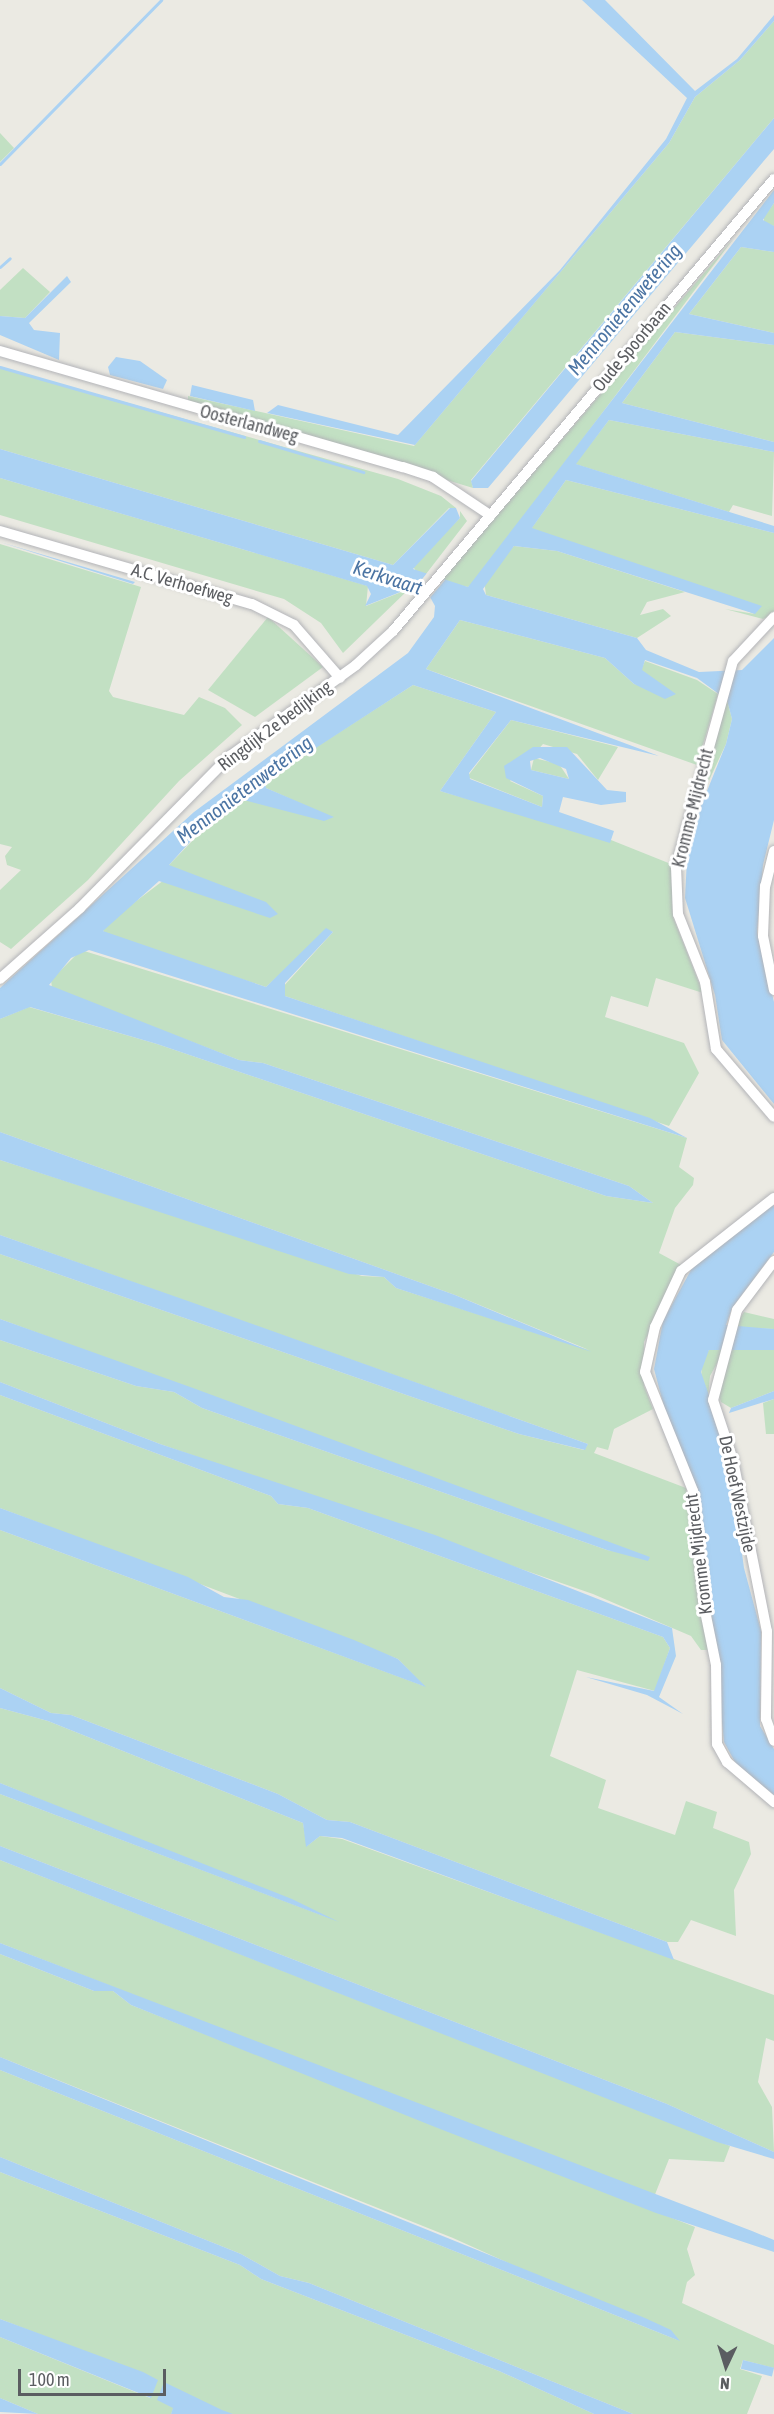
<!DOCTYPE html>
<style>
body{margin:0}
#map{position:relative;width:774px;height:2414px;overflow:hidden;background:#ebeae3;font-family:"Asap Condensed",sans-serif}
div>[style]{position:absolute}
.green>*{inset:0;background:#c2e0c3}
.water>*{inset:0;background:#abd2f3;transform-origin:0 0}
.pier>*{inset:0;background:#ebeae3}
.stream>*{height:3px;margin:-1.5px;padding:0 1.5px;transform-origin:1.5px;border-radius:1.5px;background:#abd2f3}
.roads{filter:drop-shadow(0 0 2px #b3b4b8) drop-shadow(0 0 2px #b3b4b8)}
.minor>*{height:10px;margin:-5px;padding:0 5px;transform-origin:5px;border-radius:5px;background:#fff}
span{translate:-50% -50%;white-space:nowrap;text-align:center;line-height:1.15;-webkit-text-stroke:6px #fff;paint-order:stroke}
.street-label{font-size:18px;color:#5b5d61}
.water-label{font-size:20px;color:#4b74a3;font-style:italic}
.north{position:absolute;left:696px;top:2336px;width:60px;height:60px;-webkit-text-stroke:4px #fff;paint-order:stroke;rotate:184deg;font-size:16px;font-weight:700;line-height:24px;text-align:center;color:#5b5d61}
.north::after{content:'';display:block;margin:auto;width:21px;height:27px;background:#5b5d61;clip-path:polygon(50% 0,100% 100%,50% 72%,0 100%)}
.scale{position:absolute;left:18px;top:2369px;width:148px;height:27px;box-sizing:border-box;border:3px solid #5b5d61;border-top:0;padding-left:8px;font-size:18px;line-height:21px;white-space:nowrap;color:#5b5d61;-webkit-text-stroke:4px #fff;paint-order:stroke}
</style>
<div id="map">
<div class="green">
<i style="clip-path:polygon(774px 21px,774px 118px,471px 480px,473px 488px,188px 401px,188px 396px,414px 446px,669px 143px,695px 97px,740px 60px)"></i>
<i style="clip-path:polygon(0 133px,14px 148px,0 162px)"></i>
<i style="clip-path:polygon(774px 203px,774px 226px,764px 224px,764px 217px)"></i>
<i style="clip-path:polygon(734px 238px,475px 582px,468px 587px,441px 581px)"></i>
<i style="clip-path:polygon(741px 247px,774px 252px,774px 333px,689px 314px)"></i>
<i style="clip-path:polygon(23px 268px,50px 292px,25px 318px,0 316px,0 290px)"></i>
<i style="clip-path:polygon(675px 332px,774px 345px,774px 442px,622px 403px)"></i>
<i style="clip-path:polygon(0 367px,398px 479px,441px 496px,456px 508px,449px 508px,393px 565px,0 449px)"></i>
<i style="clip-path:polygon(609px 420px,774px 452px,772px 516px,733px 505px,729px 512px,575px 464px)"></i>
<i style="clip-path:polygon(0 478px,368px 586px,366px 606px,409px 589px,343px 653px,321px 623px,284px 599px,0 515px)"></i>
<i style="clip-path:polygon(566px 480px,774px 533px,774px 614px,763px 619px,725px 609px,755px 614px,531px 529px)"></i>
<i style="clip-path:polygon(460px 511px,467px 521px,426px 574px,418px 574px,412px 565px,460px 518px)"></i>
<i style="clip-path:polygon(0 544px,141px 587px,109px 691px,113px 697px,184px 715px,199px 697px,225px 708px,242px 725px,179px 781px,88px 880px,11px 949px,0 942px,0 890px,21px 870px,7px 865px,5px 856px,12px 847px,0 844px)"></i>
<i style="clip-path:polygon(514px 546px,557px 551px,685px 592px,647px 602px,640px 615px,663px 609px,671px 616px,637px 638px,486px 595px,484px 580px)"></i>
<i style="clip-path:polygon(268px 617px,323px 667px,255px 717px,208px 690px)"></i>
<i style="clip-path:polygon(460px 620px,605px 658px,634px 684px,673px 693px,641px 670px,645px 661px,697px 680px,718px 694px,697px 765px,426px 669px)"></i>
<i style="clip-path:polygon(413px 685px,496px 712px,440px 791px,611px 840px,671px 864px,673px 917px,703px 993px,656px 978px,648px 1007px,611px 996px,605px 1017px,684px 1043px,699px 1073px,669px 1126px,285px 996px,282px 988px,333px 932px,327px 930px,266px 987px,105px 935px,102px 927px,164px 880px,169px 865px,228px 804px,255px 799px,333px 818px,266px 788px,265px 780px)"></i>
<i style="clip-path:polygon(727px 700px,732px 719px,726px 744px,696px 808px)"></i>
<i style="clip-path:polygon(511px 720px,523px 723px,618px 747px,598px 780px,577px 754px,543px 744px,510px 781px,543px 796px,542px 807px,467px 777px)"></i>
<i style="clip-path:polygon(534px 758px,559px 764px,569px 779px,531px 770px)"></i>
<i style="clip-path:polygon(81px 950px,687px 1138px,679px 1167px,694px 1178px,693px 1185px,675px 1208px,659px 1253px,683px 1266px,644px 1342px,644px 1386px,653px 1409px,614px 1429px,608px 1450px,597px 1447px,594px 1453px,686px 1488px,698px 1602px,709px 1650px,701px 1650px,691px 1636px,593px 1594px,160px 1444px,0 1382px,0 1340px,136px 1386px,174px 1392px,202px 1408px,607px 1550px,650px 1558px,0 1319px,0 1254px,519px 1434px,584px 1450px,588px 1444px,0 1235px,0 1160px,362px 1276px,384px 1277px,396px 1288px,589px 1350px,455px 1295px,0 1132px,0 1019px,29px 1007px,157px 1044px,606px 1196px,653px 1203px,629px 1186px,263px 1063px,239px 1060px,52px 988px,51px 980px)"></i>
<i style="clip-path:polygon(744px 1312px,774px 1319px,774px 1329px,734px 1327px)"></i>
<i style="clip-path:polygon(725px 1349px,710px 1376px,708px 1397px,701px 1383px,702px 1359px,709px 1350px)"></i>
<i style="clip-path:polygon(732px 1349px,774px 1350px,774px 1391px,731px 1408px,721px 1402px,718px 1392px)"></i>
<i style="clip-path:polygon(0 1395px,271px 1496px,278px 1504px,308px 1508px,663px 1637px,670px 1648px,655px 1691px,577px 1670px,550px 1756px,606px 1780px,598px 1808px,675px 1835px,686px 1801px,717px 1812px,713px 1828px,749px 1842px,751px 1854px,734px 1890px,736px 1936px,691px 1920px,678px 1942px,667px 1942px,350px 1822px,327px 1820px,278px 1794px,71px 1715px,51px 1713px,0 1688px,0 1530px,424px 1686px,398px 1659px,0 1508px)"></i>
<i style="clip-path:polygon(774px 1399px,774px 1434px,766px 1434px,763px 1403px)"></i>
<i style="clip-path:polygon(0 1708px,48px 1721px,303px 1823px,307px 1846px,320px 1836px,342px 1839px,774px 1995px,774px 2041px,766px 2038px,758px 2082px,772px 2107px,774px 2152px,667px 2104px,0 1846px,0 1794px,332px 1919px,0 1783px)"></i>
<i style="clip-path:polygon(0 1860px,730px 2146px,724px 2162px,669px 2159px,654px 2197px,0 1943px)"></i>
<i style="clip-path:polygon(0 1954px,94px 1991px,113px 1991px,131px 2005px,695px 2227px,687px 2249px,695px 2275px,687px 2282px,682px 2303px,774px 2345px,774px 2368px,743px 2360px,740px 2369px,762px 2376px,747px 2414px,633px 2414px,309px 2283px,280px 2276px,241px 2254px,0 2157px,0 2070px,680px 2341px,453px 2238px,0 2057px)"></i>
<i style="clip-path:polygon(0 2172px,240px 2265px,261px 2279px,499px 2371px,594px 2414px,233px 2414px,173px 2409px,171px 2414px,38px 2414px,0 2398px,0 2337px,150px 2398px,157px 2380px,0 2319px)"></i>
</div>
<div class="water">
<i style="clip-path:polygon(582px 0,605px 0,695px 91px,737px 59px,774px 15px,774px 21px,740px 60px,695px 97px,669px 143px,415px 445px,267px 413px,278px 405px,398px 435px,560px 270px,666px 139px,687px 98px)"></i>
<i style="clip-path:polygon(774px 118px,774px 149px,757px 169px,488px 488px,473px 488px,471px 481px)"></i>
<i style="clip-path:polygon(evenodd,774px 190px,774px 203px,763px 220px,774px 226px,774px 252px,741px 247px,689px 314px,774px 333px,774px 345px,675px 332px,622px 403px,774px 442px,774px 452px,609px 420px,576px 464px,774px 526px,774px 533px,566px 480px,532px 528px,762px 606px,755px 614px,557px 551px,514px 546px,483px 589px,486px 595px,637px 638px,646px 650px,699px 672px,742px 670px,774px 638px,774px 820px,763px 865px,757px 932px,774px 1002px,774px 1104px,722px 1040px,715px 995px,685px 898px,688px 838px,726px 744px,732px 719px,727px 700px,697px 678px,645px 660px,642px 670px,676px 694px,665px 699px,634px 684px,605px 658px,460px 620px,426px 669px,659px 756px,511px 720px,469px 773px,470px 779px,542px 807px,543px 796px,506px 778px,504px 766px,533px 747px,567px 747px,607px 790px,626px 792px,626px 802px,601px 805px,563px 797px,559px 812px,614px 831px,610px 843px,440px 791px,496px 712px,413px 685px,265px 781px,266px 788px,334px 817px,324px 821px,240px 799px,209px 821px,169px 865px,266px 902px,278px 914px,270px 918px,159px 881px,103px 931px,266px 987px,326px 928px,333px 932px,285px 983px,285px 996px,650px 1118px,687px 1138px,89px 950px,71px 958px,49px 985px,239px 1060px,263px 1063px,629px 1186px,653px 1203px,606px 1196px,157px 1044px,30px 1007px,0 1019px,0 988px,194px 812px,408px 653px,434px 617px,435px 606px,430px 597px,408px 589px,365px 606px,371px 594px,367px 586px,0 478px,0 449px,393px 565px,450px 508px,456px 508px,460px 518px,413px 569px,468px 587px,774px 190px,540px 758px,566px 769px,569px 779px,531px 770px,530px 761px,540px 758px)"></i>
<i style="clip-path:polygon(67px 276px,71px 282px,29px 323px,34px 330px,60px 333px,59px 360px,0 335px,0 316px,25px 318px)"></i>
<i style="clip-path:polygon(116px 357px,140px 361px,167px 380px,163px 389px,110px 375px,108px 367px)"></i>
<i style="clip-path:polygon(192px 385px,253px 400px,255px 411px,190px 396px)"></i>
<i style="clip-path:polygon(0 542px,135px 582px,133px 584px)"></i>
<i style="clip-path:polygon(0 1132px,455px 1295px,592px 1352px,396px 1288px,384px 1277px,349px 1274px,0 1160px)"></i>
<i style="clip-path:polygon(774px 1205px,774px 1252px,732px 1308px,726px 1325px,774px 1329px,774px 1350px,709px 1350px,701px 1372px,728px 1451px,744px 1568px,761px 1631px,760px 1726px,774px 1749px,774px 1795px,736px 1764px,724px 1742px,700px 1496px,667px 1418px,654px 1369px,663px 1321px,691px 1270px,708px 1251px)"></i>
<i style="clip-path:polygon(0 1235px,188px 1301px,588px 1444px,585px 1450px,519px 1434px,0 1254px)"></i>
<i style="clip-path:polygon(0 1319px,193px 1388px,650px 1557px,648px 1561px,607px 1550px,202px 1408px,174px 1392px,136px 1386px,0 1340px)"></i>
<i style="clip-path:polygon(0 1382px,160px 1444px,435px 1535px,672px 1628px,676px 1656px,659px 1697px,683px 1714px,647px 1695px,586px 1677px,654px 1691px,670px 1648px,663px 1637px,308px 1508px,278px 1504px,271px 1496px,0 1395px)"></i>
<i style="clip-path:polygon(774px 1391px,774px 1399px,729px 1413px,731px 1408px)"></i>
<i style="clip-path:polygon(0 1508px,188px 1577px,224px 1597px,248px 1600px,354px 1640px,398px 1659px,426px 1687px,0 1530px)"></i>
<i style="clip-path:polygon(0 1688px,51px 1713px,71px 1715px,278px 1794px,327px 1820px,350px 1822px,667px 1942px,674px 1960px,342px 1838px,320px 1836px,306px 1847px,303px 1823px,48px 1721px,0 1708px)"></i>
<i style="clip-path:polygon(0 1783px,292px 1899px,339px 1922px,0 1794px)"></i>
<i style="clip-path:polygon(0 1846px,667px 2104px,774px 2152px,774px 2159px,717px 2142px,0 1860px)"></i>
<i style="clip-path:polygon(0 1943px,752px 2231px,774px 2240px,774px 2252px,656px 2213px,430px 2125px,131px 2005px,113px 1991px,94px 1991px,28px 1965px,0 1954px)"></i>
<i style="clip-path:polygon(0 2057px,645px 2318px,671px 2330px,680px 2341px,0 2070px)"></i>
<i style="clip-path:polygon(0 2157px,241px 2254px,280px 2276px,309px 2283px,633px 2414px,594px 2414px,499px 2371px,261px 2279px,240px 2265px,0 2172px)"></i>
<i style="clip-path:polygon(0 2319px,143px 2372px,158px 2380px,151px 2398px,0 2337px)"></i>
<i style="left:743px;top:2360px;width:32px;height:9px;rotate:14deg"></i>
<i style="clip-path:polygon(164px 2382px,222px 2410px,233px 2414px,171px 2414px,173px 2408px,157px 2400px)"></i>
<i style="clip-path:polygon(0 2398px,38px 2414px,0 2412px)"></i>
</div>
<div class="pier">
<i style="clip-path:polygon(427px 573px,445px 580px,428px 600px,411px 593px)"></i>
</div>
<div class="stream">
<i style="left:0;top:164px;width:230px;rotate:-45.5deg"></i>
<i style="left:0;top:267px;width:13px;rotate:-42deg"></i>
<i style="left:0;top:367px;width:254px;rotate:16deg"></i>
<i style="left:259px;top:441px;width:109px;rotate:16.6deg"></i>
</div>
<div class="roads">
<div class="minor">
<i style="left:0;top:351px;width:419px;rotate:16.1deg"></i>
<i style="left:403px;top:467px;width:32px;rotate:18deg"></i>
<i style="left:433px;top:477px;width:69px;rotate:33.7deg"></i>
<i style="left:0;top:531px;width:262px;rotate:16.2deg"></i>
<i style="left:252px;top:604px;width:47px;rotate:26.6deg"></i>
<i style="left:294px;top:625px;width:70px;rotate:49deg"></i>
<i style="left:774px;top:617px;width:60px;rotate:133deg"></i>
<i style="left:733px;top:661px;width:214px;rotate:105.5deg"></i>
<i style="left:676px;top:867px;width:47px;rotate:87.6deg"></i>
<i style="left:678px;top:914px;width:73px;rotate:68.3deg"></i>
<i style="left:705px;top:982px;width:68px;rotate:80.7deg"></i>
<i style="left:716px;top:1049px;width:89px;rotate:49.5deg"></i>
<i style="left:774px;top:851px;width:36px;rotate:104deg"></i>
<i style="left:765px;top:886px;width:50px;rotate:92.3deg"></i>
<i style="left:763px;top:936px;width:55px;rotate:78.5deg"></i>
<i style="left:0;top:979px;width:107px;rotate:-41.6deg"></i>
<i style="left:80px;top:908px;width:214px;rotate:-45.4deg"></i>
<i style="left:230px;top:756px;width:155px;rotate:-35.8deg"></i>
<i style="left:356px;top:665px;width:50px;rotate:-42.6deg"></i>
<i style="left:393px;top:631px;width:591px;rotate:-49.87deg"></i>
<i style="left:774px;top:1198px;width:118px;rotate:141.9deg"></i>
<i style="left:681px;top:1271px;width:62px;rotate:114.9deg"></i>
<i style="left:655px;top:1327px;width:46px;rotate:102.5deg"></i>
<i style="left:645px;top:1372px;width:128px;rotate:68deg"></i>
<i style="left:693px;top:1491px;width:116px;rotate:84.5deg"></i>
<i style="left:704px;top:1606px;width:60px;rotate:78.5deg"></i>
<i style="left:716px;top:1665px;width:79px;rotate:89.3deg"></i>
<i style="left:717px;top:1744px;width:21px;rotate:61deg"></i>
<i style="left:727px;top:1762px;width:62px;rotate:40.4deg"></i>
<i style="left:774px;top:1261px;width:61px;rotate:127.1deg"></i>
<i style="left:737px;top:1310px;width:93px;rotate:104.9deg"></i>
<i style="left:713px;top:1400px;width:63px;rotate:71.6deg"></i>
<i style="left:733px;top:1460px;width:174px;rotate:78.8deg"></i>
<i style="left:767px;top:1631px;width:88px;rotate:90.7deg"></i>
<i style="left:766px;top:1719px;width:23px;rotate:70deg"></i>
</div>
</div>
<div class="street-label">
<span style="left:632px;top:347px;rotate:-50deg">Oude Spoorbaan</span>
<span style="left:249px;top:424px;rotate:15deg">Oosterlandweg</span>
<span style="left:182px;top:584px;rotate:16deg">A.C. Verhoefweg</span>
<span style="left:275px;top:726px;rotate:-37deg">Ringdijk 2e bedijking</span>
<span style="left:693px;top:808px;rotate:-76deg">Kromme Mijdrecht</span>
<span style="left:737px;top:1494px;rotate:78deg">De Hoef Westzijde</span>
<span style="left:699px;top:1554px;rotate:-97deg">Kromme Mijdrecht</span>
</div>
<div class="water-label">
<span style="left:624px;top:309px;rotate:-50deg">Mennonietenwetering</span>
<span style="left:388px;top:577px;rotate:18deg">Kerkvaart</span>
<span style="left:244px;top:789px;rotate:-37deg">Mennonietenwetering</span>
</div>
<div class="north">N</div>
<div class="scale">100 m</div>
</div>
